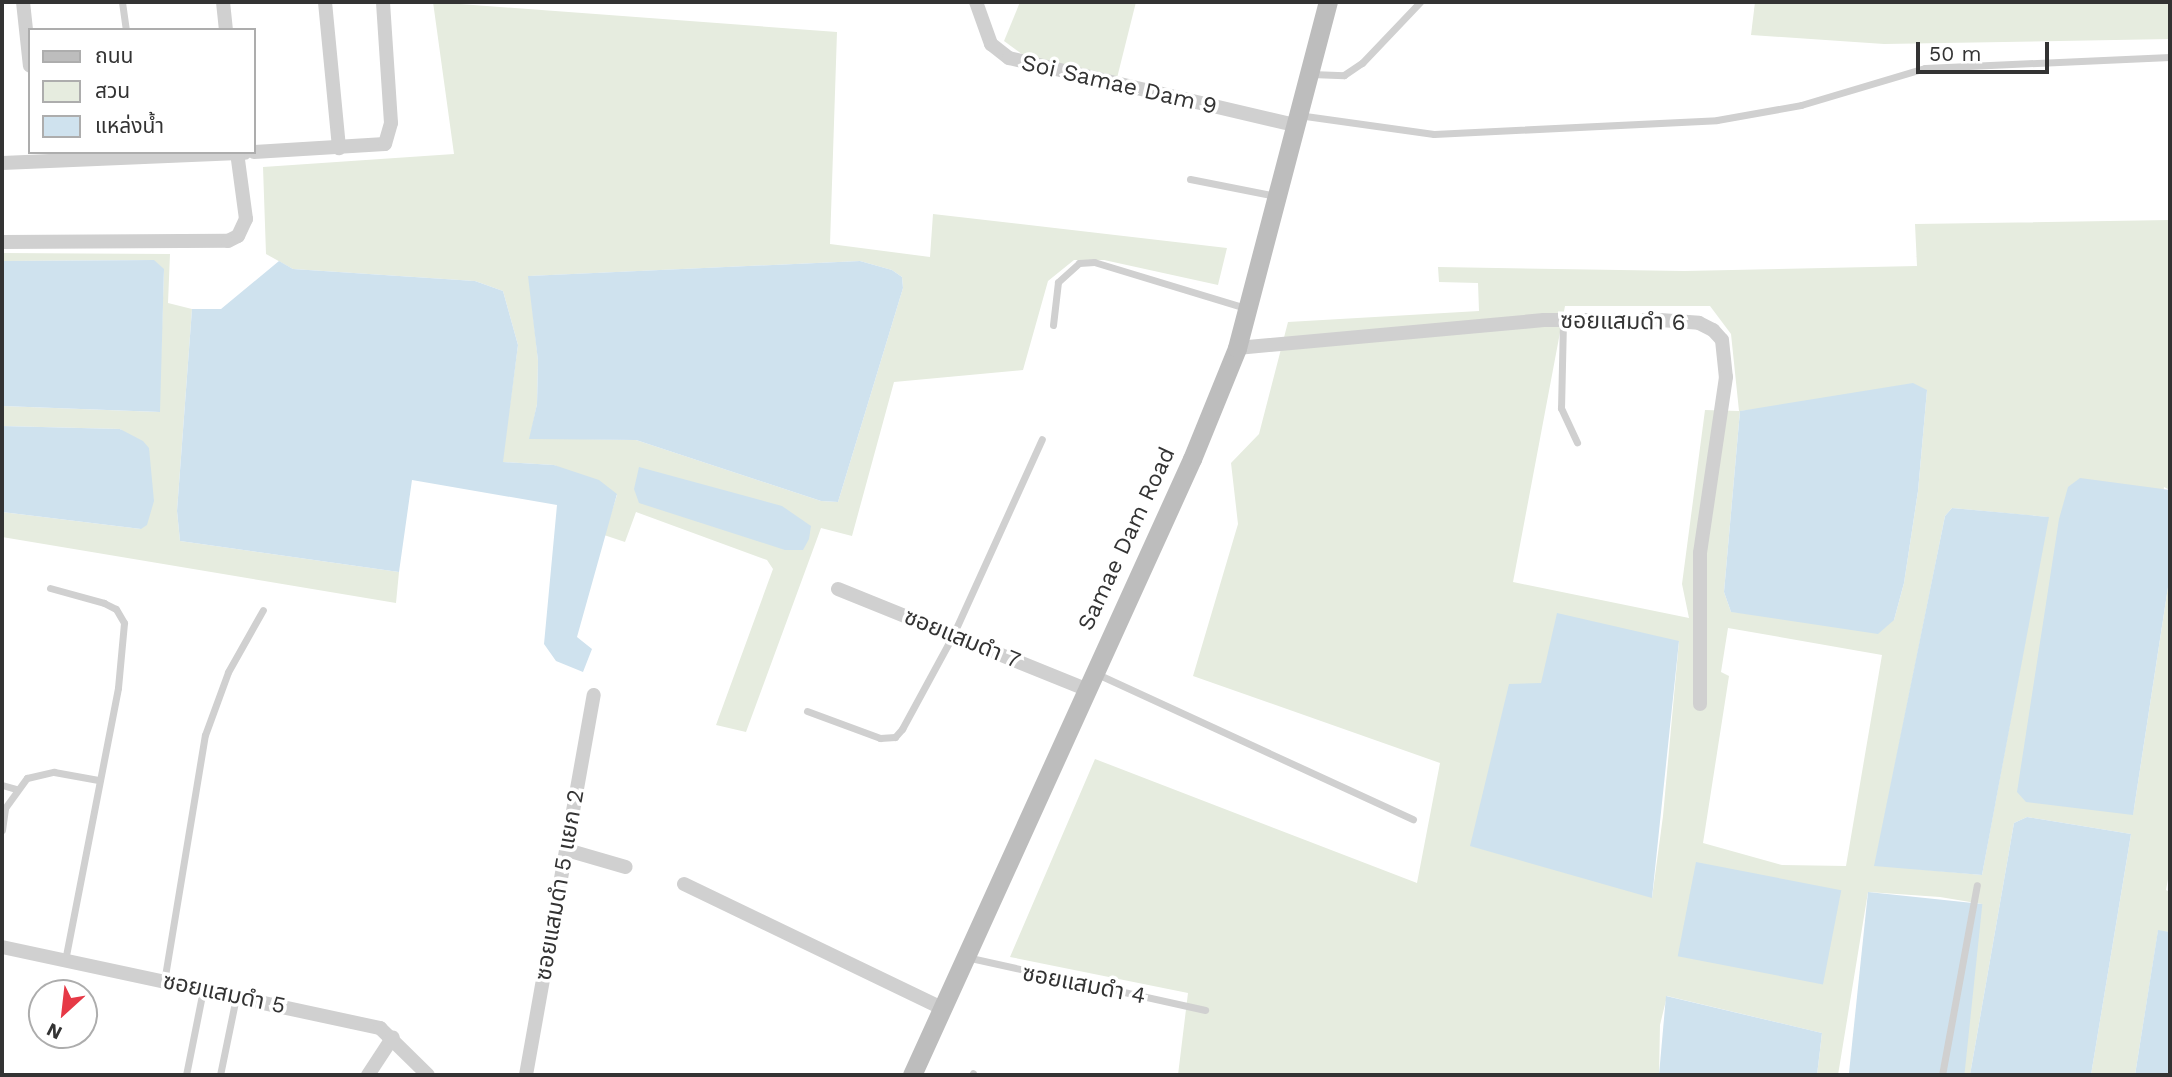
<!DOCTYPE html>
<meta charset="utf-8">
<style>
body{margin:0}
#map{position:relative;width:2172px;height:1077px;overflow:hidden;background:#fff;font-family:"Work Sans","Noto Sans Thai",sans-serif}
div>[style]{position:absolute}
.green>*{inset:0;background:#e6ecdf}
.water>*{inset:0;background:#cfe2ee;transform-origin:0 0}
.lane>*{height:7px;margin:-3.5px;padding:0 3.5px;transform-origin:3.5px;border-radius:3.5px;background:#d0d0d0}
.street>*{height:14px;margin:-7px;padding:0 7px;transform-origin:7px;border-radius:7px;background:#d0d0d0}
.secondary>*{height:19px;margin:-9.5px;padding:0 9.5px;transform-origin:9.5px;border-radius:9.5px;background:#bdbdbd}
span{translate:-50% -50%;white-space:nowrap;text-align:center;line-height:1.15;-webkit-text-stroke:7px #fff;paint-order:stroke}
.street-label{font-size:23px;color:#333}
.frame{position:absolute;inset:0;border:4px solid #333;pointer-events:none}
.legend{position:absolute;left:28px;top:28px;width:228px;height:126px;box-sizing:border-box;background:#fff;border:2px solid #adadad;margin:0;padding:9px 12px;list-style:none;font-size:21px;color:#333}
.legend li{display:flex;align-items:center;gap:14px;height:35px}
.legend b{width:35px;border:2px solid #adadad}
.north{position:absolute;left:28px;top:979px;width:70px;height:70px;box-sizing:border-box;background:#fff;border:2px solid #adadad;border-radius:50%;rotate:207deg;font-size:19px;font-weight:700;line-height:28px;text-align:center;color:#333}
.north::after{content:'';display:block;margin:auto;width:24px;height:32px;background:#e63946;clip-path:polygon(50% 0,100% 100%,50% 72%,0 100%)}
.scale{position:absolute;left:1916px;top:42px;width:133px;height:32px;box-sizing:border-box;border:4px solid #333;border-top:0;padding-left:9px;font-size:21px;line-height:24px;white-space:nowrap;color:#333;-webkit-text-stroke:5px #fff;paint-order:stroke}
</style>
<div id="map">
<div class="green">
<i style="clip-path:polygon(evenodd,433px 2px,837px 32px,830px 244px,930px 257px,933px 214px,1227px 248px,1218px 285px,1104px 260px,1074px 260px,1048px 281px,1023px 370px,894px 382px,852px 536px,821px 528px,746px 732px,716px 725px,773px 569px,767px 560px,636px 512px,625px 542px,604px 535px,617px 495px,554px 465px,502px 462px,518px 345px,503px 291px,475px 281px,293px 269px,266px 254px,263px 167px,454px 154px,433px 2px,860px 261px,892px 270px,902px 277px,903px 288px,838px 502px,821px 501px,636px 440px,530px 438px,537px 404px,538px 361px,529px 276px,860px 261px)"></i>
<i style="clip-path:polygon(1020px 2px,1136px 2px,1117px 78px,1026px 57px,1004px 41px)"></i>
<i style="clip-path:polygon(1755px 2px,2170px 2px,2170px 39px,1884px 44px,1751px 35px)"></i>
<i style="clip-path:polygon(evenodd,2170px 220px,2170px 490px,2164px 487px,2133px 815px,2170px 574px,2170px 868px,2166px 890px,2170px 892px,2170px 932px,2158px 931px,2135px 1075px,2091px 1075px,2131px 834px,2027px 817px,2014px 823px,1970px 1075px,1954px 1075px,1982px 904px,1940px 897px,1868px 892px,1838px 1075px,1817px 1075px,1822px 1033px,1667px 996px,1660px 1025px,1659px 1075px,1178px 1075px,1188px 993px,1010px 957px,1095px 759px,1417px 883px,1440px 763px,1193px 676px,1238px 524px,1231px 463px,1259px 434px,1288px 322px,1479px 311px,1478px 283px,1439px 282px,1438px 267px,1684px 271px,1917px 266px,1915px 224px,2170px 220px,1565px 306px,1710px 306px,1731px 334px,1739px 411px,1705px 410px,1682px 584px,1689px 618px,1513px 582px,1565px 306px,2170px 220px,1927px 390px,1918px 491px,1904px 583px,1894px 620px,1731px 612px,1724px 592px,1740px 411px,1927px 390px,2170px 220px,1952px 508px,2048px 517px,1982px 875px,1875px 865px,1945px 516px,1952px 508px,2170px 220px,1728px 628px,1882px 655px,1846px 866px,1782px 865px,1703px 843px,1729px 676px,1721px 672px,1728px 628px,2170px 220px,1679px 641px,1663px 816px,1652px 898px,1541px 684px,1679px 641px)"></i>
<i style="clip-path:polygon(2px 253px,170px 254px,168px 303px,192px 309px,177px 511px,180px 541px,399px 572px,396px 603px,2px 537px,2px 512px,141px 529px,121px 429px,2px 426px,2px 406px,159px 412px,164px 270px,153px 260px,2px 261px)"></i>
</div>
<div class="water">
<i style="clip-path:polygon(154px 260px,164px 269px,160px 412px,2px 406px,2px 261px)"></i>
<i style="clip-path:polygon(279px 261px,293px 269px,475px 281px,503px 291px,518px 345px,503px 462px,554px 465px,599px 480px,617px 494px,577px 637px,592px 649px,583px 672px,556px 661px,544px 644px,557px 505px,412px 480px,399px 572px,180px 541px,177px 511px,192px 309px,221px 309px)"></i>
<i style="clip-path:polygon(860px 261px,892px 270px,902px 277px,903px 288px,838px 502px,821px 501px,636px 440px,529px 439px,537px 404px,538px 361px,528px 276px)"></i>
<i style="clip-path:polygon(1913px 383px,1927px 390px,1918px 491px,1904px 583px,1894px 620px,1878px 634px,1731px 612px,1724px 592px,1740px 411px)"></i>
<i style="clip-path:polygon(2px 426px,120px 429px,143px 441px,149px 448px,154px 501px,147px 525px,141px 529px,2px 512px)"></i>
<i style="clip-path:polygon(639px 467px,782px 506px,811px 526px,809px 539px,803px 550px,785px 550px,639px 503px,634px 489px)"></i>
<i style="clip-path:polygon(2080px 478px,2170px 490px,2170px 574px,2133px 815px,2026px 802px,2017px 792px,2059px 519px,2068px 487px)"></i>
<i style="clip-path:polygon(1952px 508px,2049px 517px,1982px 875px,1874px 866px,1945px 516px)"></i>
<i style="clip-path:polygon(1557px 613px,1679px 641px,1652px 898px,1470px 846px,1509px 684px,1541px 683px)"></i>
<i style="clip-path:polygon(2027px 817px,2131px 834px,2091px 1075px,1970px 1075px,2014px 823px)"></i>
<i style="left:1696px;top:862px;width:148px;height:96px;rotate:11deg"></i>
<i style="left:1868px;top:892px;width:115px;height:185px;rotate:6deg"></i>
<i style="clip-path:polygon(2158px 930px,2170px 932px,2170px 1075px,2135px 1075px)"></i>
<i style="clip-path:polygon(1666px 996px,1822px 1033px,1817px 1075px,1659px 1075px)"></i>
</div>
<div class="lane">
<i style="left:122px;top:2px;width:28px;rotate:82deg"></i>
<i style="left:1311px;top:74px;width:33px;rotate:2deg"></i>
<i style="left:1344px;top:75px;width:22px;rotate:-34deg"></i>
<i style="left:1362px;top:63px;width:84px;rotate:-46.4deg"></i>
<i style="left:1298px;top:115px;width:137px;rotate:8deg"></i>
<i style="left:1434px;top:134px;width:283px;rotate:-2.8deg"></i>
<i style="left:1717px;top:120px;width:85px;rotate:-10.1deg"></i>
<i style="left:1801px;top:105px;width:129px;rotate:-16.6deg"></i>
<i style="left:1925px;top:68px;width:245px;rotate:-2.6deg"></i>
<i style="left:1190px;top:179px;width:88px;rotate:11.2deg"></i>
<i style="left:1563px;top:321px;width:87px;rotate:91.3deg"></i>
<i style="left:1561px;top:408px;width:38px;rotate:65deg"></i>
<i style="left:1053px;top:325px;width:43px;rotate:-83.4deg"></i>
<i style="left:1058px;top:282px;width:28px;rotate:-42deg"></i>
<i style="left:1079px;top:263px;width:15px;rotate:-4deg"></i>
<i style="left:1094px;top:262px;width:158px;rotate:16.9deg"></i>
<i style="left:50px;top:588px;width:56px;rotate:15.5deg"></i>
<i style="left:104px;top:603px;width:13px;rotate:27deg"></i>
<i style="left:116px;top:609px;width:16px;rotate:60deg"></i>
<i style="left:124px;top:623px;width:65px;rotate:95.3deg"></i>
<i style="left:118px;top:688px;width:277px;rotate:101deg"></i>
<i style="left:1095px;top:673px;width:350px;rotate:24.7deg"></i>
<i style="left:807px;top:711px;width:78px;rotate:20.3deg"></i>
<i style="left:880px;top:738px;width:15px;rotate:-4deg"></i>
<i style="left:895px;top:737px;width:11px;rotate:-49deg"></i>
<i style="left:902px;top:729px;width:107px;rotate:-61.5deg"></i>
<i style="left:953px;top:635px;width:215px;rotate:-65.6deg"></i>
<i style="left:2px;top:785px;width:15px;rotate:16deg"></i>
<i style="left:2px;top:830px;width:22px;rotate:-82deg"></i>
<i style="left:5px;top:808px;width:37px;rotate:-54deg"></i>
<i style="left:27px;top:778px;width:28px;rotate:-13deg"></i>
<i style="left:54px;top:772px;width:45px;rotate:10.3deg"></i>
<i style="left:966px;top:957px;width:245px;rotate:12.5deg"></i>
<i style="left:164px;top:982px;width:250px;rotate:-80.6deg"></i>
<i style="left:205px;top:735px;width:67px;rotate:-69.9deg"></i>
<i style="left:228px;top:672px;width:71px;rotate:-60.6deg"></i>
<i style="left:186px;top:1075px;width:87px;rotate:-78.7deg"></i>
<i style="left:220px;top:1075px;width:80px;rotate:-78.4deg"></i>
<i style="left:972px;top:1075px;width:2px;rotate:-63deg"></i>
<i style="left:1942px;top:1075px;width:193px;rotate:-79.6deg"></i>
</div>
<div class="street">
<i style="left:23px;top:2px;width:64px;rotate:83.8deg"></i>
<i style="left:223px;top:2px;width:28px;rotate:84deg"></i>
<i style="left:325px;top:2px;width:147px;rotate:84.5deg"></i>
<i style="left:976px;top:2px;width:45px;rotate:70.3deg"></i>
<i style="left:991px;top:44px;width:23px;rotate:38deg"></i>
<i style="left:1009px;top:58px;width:294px;rotate:13.2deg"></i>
<i style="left:254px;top:152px;width:131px;rotate:-3.5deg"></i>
<i style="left:385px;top:144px;width:22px;rotate:-74deg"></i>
<i style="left:391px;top:123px;width:121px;rotate:-93.8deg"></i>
<i style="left:2px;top:163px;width:243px;rotate:-2.4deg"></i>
<i style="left:2px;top:242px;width:226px;rotate:-0.3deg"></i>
<i style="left:228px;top:241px;width:11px;rotate:-27deg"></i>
<i style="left:238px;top:236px;width:19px;rotate:-65deg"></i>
<i style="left:246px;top:219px;width:68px;rotate:-97.7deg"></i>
<i style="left:1237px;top:348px;width:308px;rotate:-5.2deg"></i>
<i style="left:1544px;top:320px;width:116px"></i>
<i style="left:1660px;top:320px;width:39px;rotate:4deg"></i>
<i style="left:1699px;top:323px;width:16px;rotate:27deg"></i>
<i style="left:1713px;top:330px;width:13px;rotate:48deg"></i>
<i style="left:1722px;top:340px;width:37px;rotate:84deg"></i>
<i style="left:1726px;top:377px;width:178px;rotate:98.4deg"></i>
<i style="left:1700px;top:553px;width:151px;rotate:90deg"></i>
<i style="left:838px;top:589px;width:267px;rotate:22deg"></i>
<i style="left:567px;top:850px;width:61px;rotate:16.1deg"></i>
<i style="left:684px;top:884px;width:284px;rotate:25.7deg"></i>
<i style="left:2px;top:947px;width:387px;rotate:12.1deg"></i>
<i style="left:380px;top:1028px;width:67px;rotate:44.4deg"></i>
<i style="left:368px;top:1075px;width:45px;rotate:-56.7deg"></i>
<i style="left:526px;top:1075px;width:386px;rotate:-79.9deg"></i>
</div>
<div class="secondary">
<i style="left:912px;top:1075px;width:677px;rotate:-65.56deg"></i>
<i style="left:1192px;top:459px;width:120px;rotate:-67.9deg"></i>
<i style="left:1237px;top:348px;width:358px;rotate:-75.3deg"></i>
</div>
<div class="street-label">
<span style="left:1119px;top:85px;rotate:13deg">Soi Samae Dam 9</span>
<span style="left:1623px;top:322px;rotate:1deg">ซอยแสมดำ 6</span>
<span style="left:1127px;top:539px;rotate:-65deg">Samae Dam Road</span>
<span style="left:962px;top:639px;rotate:22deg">ซอยแสมดำ 7</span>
<span style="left:560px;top:885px;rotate:-80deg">ซอยแสมดำ 5 แยก 2</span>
<span style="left:1084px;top:985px;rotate:11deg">ซอยแสมดำ 4</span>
<span style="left:224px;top:994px;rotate:12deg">ซอยแสมดำ 5</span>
</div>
<div class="frame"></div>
<ul class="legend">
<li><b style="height:9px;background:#bdbdbd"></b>ถนน</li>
<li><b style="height:19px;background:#e6ecdf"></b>สวน</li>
<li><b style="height:19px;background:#cfe2ee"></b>แหล่งน้ำ</li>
</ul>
<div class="north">N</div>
<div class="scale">50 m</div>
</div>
